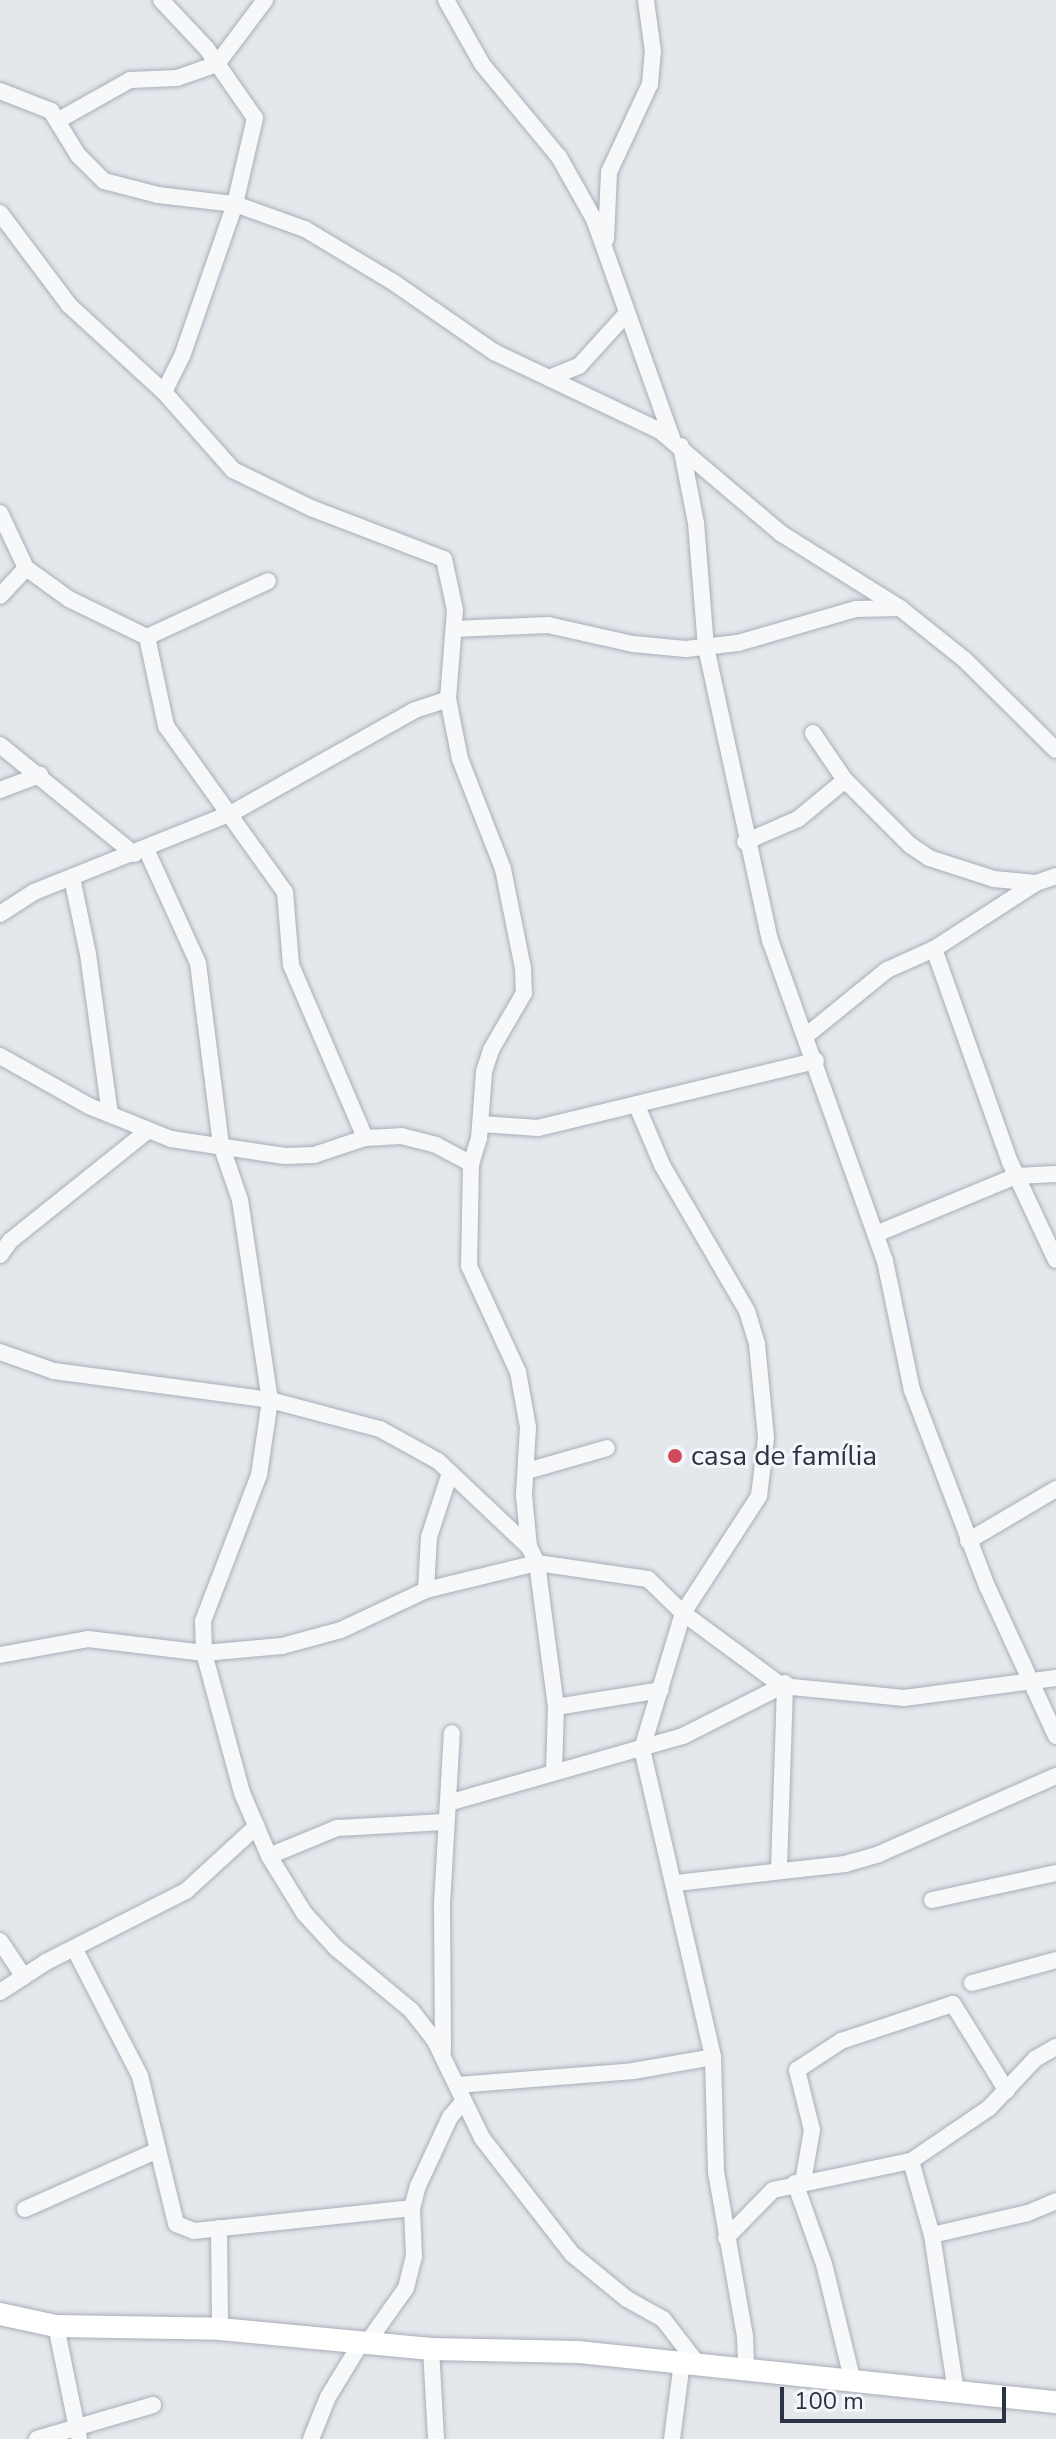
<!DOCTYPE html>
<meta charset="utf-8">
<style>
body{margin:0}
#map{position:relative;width:1056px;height:2439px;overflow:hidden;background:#e4e7ec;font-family:"Nunito Sans",sans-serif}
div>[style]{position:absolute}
.roads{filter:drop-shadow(0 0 2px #a9aeb7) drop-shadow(0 0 2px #a9aeb7)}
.street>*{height:16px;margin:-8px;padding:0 8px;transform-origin:8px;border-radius:8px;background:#f7f8fa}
.secondary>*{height:22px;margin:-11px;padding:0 11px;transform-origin:11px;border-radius:11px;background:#fff}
.dots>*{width:22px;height:22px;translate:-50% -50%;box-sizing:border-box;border:4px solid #f4f6f9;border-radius:50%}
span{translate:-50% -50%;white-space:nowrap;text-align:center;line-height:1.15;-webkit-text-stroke:6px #f4f6f9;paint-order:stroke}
.poi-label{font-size:28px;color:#2b3445}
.left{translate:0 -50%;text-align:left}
.scale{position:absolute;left:780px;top:2387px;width:226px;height:36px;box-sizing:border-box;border:4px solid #2b3445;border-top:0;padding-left:10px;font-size:24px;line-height:28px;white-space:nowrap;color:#2b3445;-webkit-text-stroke:6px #f4f6f9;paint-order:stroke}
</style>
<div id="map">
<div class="roads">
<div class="street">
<i style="left:161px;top:0;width:67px;rotate:46.8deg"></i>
<i style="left:207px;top:49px;width:84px;rotate:55.2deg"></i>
<i style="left:255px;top:118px;width:88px;rotate:103.1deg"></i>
<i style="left:235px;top:204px;width:161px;rotate:109.2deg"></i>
<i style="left:182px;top:356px;width:40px;rotate:116.6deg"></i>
<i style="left:446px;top:0;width:73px;rotate:60.6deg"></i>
<i style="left:482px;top:64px;width:121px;rotate:50.4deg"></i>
<i style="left:559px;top:157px;width:71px;rotate:60.6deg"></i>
<i style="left:594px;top:219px;width:236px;rotate:70.4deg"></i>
<i style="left:0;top:91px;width:55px;rotate:21.4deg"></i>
<i style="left:51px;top:111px;width:52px;rotate:58.5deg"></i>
<i style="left:78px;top:155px;width:37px;rotate:45deg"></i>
<i style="left:104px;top:181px;width:56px;rotate:14.5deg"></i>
<i style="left:158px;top:195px;width:78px;rotate:6.7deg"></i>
<i style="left:235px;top:204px;width:74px;rotate:19.7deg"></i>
<i style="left:305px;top:229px;width:103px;rotate:31.1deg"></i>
<i style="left:393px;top:282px;width:123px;rotate:34.7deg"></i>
<i style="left:494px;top:352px;width:184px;rotate:25.4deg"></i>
<i style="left:660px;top:431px;width:160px;rotate:40.2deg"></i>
<i style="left:782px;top:534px;width:139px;rotate:32.1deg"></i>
<i style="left:900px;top:608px;width:82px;rotate:38.6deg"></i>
<i style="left:964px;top:659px;width:129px;rotate:44.7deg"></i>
<i style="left:57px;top:121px;width:84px;rotate:-29.3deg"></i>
<i style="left:130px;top:80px;width:47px;rotate:-2.4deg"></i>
<i style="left:177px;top:78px;width:42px;rotate:-19.3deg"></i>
<i style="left:217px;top:64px;width:80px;rotate:-53.1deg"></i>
<i style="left:0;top:213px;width:115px;rotate:53.1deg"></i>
<i style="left:69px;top:305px;width:129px;rotate:42.5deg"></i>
<i style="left:164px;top:392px;width:104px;rotate:48.5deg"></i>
<i style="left:233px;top:470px;width:87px;rotate:26deg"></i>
<i style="left:311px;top:508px;width:142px;rotate:21deg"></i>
<i style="left:444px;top:559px;width:52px;rotate:77.8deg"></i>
<i style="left:455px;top:610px;width:89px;rotate:94.5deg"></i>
<i style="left:448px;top:699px;width:61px;rotate:78.7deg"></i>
<i style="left:460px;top:759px;width:118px;rotate:68.6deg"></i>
<i style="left:503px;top:869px;width:101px;rotate:78.6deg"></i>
<i style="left:523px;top:968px;width:25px;rotate:88deg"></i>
<i style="left:524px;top:993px;width:66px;rotate:120.1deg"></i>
<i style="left:491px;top:1050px;width:23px;rotate:108deg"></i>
<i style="left:484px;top:1072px;width:66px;rotate:94.3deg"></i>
<i style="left:479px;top:1138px;width:27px;rotate:107deg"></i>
<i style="left:471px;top:1164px;width:102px;rotate:91.1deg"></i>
<i style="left:469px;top:1266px;width:117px;rotate:65.2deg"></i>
<i style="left:518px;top:1372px;width:56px;rotate:79.7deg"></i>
<i style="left:528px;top:1427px;width:68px;rotate:93.4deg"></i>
<i style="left:524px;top:1495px;width:52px;rotate:84.5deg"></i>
<i style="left:606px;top:239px;width:67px;rotate:-87.4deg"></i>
<i style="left:609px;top:172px;width:97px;rotate:-65deg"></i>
<i style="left:650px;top:84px;width:32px;rotate:-85deg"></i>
<i style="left:653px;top:52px;width:52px;rotate:-97.7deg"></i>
<i style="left:549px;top:378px;width:32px;rotate:-22deg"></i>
<i style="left:579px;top:366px;width:72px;rotate:-47.8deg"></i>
<i style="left:681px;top:446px;width:78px;rotate:79deg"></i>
<i style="left:696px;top:523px;width:124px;rotate:85.4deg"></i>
<i style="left:706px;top:647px;width:300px;rotate:77.7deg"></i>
<i style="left:770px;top:940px;width:341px;rotate:70.3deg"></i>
<i style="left:885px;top:1261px;width:132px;rotate:78.2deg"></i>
<i style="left:912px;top:1390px;width:210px;rotate:69.1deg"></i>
<i style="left:987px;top:1586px;width:165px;rotate:65.3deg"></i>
<i style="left:0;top:513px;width:61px;rotate:64.7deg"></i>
<i style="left:26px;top:568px;width:53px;rotate:35.8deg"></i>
<i style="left:69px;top:599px;width:87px;rotate:26deg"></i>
<i style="left:147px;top:637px;width:91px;rotate:77.9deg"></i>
<i style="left:166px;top:726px;width:204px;rotate:54.4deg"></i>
<i style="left:285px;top:892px;width:73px;rotate:85.3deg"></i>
<i style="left:291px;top:965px;width:188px;rotate:66.8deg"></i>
<i style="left:0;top:596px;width:38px;rotate:-47deg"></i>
<i style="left:454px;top:629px;width:94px;rotate:-2.4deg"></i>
<i style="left:548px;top:625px;width:87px;rotate:12.6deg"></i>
<i style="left:633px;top:644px;width:53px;rotate:5.4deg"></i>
<i style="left:686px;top:649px;width:52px;rotate:-6.6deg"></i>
<i style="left:738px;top:643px;width:123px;rotate:-16.1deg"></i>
<i style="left:856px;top:609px;width:44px;rotate:-1.3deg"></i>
<i style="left:147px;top:637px;width:133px;rotate:-24.8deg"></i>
<i style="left:813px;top:733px;width:57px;rotate:55.8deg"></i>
<i style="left:845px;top:780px;width:92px;rotate:45deg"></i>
<i style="left:910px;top:845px;width:23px;rotate:34deg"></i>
<i style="left:929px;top:858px;width:68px;rotate:17.9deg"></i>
<i style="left:994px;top:879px;width:42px;rotate:5.4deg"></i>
<i style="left:0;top:745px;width:173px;rotate:39.1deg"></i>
<i style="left:0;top:790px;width:43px;rotate:-20.6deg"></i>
<i style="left:745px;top:842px;width:58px;rotate:-23.5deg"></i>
<i style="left:798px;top:819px;width:61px;rotate:-39.7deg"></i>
<i style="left:146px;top:849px;width:125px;rotate:65.5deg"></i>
<i style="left:198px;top:963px;width:183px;rotate:82.8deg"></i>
<i style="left:221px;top:1145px;width:58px;rotate:70.9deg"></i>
<i style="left:240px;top:1200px;width:202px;rotate:81.5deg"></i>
<i style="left:270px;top:1400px;width:76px;rotate:98.3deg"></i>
<i style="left:259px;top:1475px;width:156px;rotate:111deg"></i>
<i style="left:203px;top:1621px;width:32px;rotate:88deg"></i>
<i style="left:204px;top:1653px;width:145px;rotate:74.8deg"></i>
<i style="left:242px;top:1793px;width:69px;rotate:66.8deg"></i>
<i style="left:269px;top:1856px;width:67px;rotate:58.4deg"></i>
<i style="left:304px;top:1913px;width:47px;rotate:47.6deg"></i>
<i style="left:336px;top:1948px;width:97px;rotate:39.6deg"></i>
<i style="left:411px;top:2010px;width:37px;rotate:52deg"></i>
<i style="left:434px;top:2039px;width:110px;rotate:64.1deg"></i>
<i style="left:482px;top:2138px;width:147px;rotate:52.2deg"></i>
<i style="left:572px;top:2254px;width:71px;rotate:39.3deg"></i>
<i style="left:627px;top:2299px;width:41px;rotate:29.1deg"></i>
<i style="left:663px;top:2319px;width:56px;rotate:52.3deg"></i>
<i style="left:72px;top:878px;width:78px;rotate:78.1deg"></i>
<i style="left:88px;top:954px;width:162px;rotate:82.2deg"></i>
<i style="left:0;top:914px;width:40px;rotate:-32.9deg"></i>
<i style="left:34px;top:892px;width:213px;rotate:-21.8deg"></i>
<i style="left:232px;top:813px;width:210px;rotate:-29.4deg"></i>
<i style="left:415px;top:710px;width:35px;rotate:-18deg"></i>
<i style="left:934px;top:949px;width:226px;rotate:70.4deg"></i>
<i style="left:1010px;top:1162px;width:108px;rotate:64.9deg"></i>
<i style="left:807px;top:1035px;width:103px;rotate:-39.1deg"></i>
<i style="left:887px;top:970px;width:51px;rotate:-24.1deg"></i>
<i style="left:934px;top:949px;width:121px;rotate:-32.9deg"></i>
<i style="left:1036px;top:883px;width:21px;rotate:-19deg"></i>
<i style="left:0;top:1056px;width:102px;rotate:29.3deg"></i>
<i style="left:89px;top:1106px;width:88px;rotate:21.9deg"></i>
<i style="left:171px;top:1139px;width:115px;rotate:8.5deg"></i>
<i style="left:285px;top:1156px;width:29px;rotate:-2deg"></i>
<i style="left:314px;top:1155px;width:54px;rotate:-18.4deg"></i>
<i style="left:365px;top:1138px;width:36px;rotate:-3deg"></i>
<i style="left:401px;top:1136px;width:36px;rotate:14deg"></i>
<i style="left:436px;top:1145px;width:40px;rotate:28deg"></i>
<i style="left:637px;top:1106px;width:64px;rotate:67deg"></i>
<i style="left:662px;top:1165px;width:169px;rotate:59.8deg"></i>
<i style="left:747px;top:1311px;width:34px;rotate:73deg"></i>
<i style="left:757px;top:1344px;width:94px;rotate:84.5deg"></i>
<i style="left:766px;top:1438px;width:58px;rotate:96.9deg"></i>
<i style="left:759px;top:1496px;width:140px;rotate:123deg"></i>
<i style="left:683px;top:1613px;width:142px;rotate:106.8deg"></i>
<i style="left:642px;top:1749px;width:316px;rotate:77deg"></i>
<i style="left:713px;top:2057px;width:115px;rotate:88.5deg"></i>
<i style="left:716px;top:2172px;width:167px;rotate:80deg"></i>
<i style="left:745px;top:2336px;width:32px;rotate:88deg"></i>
<i style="left:481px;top:1124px;width:57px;rotate:4deg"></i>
<i style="left:538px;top:1128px;width:286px;rotate:-13.6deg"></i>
<i style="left:876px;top:1234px;width:152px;rotate:-22.5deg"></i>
<i style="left:1016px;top:1176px;width:40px;rotate:-2.9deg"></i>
<i style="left:0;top:1255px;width:17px;rotate:-54deg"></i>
<i style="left:10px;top:1241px;width:174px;rotate:-38.7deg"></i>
<i style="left:0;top:1352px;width:57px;rotate:19.4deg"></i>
<i style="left:54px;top:1371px;width:218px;rotate:7.6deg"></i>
<i style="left:270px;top:1400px;width:114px;rotate:14.8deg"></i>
<i style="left:380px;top:1429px;width:66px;rotate:28.9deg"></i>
<i style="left:438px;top:1461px;width:125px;rotate:43.4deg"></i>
<i style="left:529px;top:1547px;width:18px;rotate:63deg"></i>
<i style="left:537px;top:1563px;width:145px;rotate:82.5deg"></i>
<i style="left:556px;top:1707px;width:63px;rotate:91.8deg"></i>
<i style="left:527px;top:1471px;width:83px;rotate:-16deg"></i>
<i style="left:968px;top:1541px;width:102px;rotate:-30.6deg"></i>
<i style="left:426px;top:1590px;width:53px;rotate:-86.8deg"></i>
<i style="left:429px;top:1537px;width:67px;rotate:-71.8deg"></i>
<i style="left:0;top:1655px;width:89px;rotate:-10.3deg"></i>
<i style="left:88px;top:1639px;width:117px;rotate:6.9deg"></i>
<i style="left:204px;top:1653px;width:78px;rotate:-5.1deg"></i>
<i style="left:282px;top:1646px;width:61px;rotate:-15.2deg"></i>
<i style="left:341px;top:1630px;width:94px;rotate:-25.2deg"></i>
<i style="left:426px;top:1590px;width:114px;rotate:-13.7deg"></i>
<i style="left:537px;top:1563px;width:112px;rotate:8.2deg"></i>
<i style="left:648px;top:1579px;width:49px;rotate:44.2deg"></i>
<i style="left:683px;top:1613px;width:123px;rotate:36.4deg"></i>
<i style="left:782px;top:1686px;width:123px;rotate:5.6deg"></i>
<i style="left:904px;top:1698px;width:153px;rotate:-7.5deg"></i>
<i style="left:556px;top:1707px;width:106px;rotate:-9.2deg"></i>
<i style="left:448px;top:1803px;width:244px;rotate:-15.9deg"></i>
<i style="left:683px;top:1736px;width:111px;rotate:-26.8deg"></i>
<i style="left:269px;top:1856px;width:74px;rotate:-22.4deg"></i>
<i style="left:337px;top:1828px;width:108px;rotate:-3.2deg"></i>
<i style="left:779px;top:1868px;width:185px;rotate:-88.1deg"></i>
<i style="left:676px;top:1883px;width:170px;rotate:-6.4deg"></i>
<i style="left:845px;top:1864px;width:35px;rotate:-16deg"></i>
<i style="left:879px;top:1854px;width:193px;rotate:-23.8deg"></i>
<i style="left:932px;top:1900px;width:127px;rotate:-12.3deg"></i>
<i style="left:0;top:1941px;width:43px;rotate:56.3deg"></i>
<i style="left:74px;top:1948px;width:144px;rotate:62.7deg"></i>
<i style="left:140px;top:2076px;width:152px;rotate:76.3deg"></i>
<i style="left:176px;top:2224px;width:19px;rotate:21deg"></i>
<i style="left:194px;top:2231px;width:219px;rotate:-6deg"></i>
<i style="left:972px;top:1983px;width:87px;rotate:-15.3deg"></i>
<i style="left:0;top:1992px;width:55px;rotate:-33.1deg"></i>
<i style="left:46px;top:1962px;width:157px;rotate:-26.9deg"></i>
<i style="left:186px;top:1891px;width:96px;rotate:-42.5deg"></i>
<i style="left:443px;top:2051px;width:147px;rotate:-90.4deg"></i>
<i style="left:442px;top:1904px;width:171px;rotate:-86.7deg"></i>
<i style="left:457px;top:2085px;width:177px;rotate:-4.5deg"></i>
<i style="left:633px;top:2071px;width:81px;rotate:-9.9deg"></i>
<i style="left:911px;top:2161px;width:77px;rotate:74.2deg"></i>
<i style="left:932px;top:2235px;width:159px;rotate:81.3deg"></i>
<i style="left:803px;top:2182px;width:53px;rotate:-80.2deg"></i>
<i style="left:812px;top:2130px;width:62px;rotate:-104deg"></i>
<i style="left:797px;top:2070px;width:53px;rotate:-33.4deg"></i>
<i style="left:841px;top:2041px;width:118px;rotate:-18.3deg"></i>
<i style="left:953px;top:2004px;width:102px;rotate:58.2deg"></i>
<i style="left:795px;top:2183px;width:86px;rotate:70.3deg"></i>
<i style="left:824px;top:2264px;width:122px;rotate:76.2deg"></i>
<i style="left:25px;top:2209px;width:145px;rotate:-23.9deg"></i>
<i style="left:219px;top:2228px;width:101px;rotate:89.4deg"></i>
<i style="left:932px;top:2235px;width:98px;rotate:-12.9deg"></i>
<i style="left:1028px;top:2213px;width:30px;rotate:-23deg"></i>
<i style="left:726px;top:2238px;width:67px;rotate:-45.6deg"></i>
<i style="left:773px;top:2190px;width:141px;rotate:-11.9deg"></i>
<i style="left:911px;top:2161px;width:94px;rotate:-34.2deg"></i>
<i style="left:989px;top:2108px;width:67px;rotate:-46.8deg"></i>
<i style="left:1035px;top:2059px;width:24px;rotate:-30deg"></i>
<i style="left:56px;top:2326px;width:114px;rotate:78.4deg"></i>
<i style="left:367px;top:2343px;width:67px;rotate:-54.7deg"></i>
<i style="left:406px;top:2288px;width:33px;rotate:-76deg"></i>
<i style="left:414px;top:2256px;width:48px;rotate:-92.4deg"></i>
<i style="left:412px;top:2208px;width:23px;rotate:-75deg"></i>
<i style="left:418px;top:2186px;width:76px;rotate:-65.1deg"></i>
<i style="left:450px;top:2117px;width:20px;rotate:-49deg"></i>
<i style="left:431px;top:2349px;width:90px;rotate:86.8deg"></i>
<i style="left:37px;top:2439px;width:121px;rotate:-16.3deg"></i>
<i style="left:311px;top:2439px;width:45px;rotate:-68deg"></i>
<i style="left:328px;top:2397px;width:63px;rotate:-58.6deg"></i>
<i style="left:672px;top:2439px;width:78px;rotate:-82.6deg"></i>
</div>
<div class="secondary">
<i style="left:0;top:2314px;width:57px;rotate:12.1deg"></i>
<i style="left:56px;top:2326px;width:164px;rotate:1deg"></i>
<i style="left:220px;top:2329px;width:212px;rotate:5.4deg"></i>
<i style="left:431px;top:2349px;width:148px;rotate:1.2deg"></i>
<i style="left:579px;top:2352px;width:480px;rotate:6deg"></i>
</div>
</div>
<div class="dots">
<i style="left:675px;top:1456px;background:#d1495b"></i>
</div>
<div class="poi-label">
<span class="left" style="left:691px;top:1456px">casa de família</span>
</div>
<div class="scale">100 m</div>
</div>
